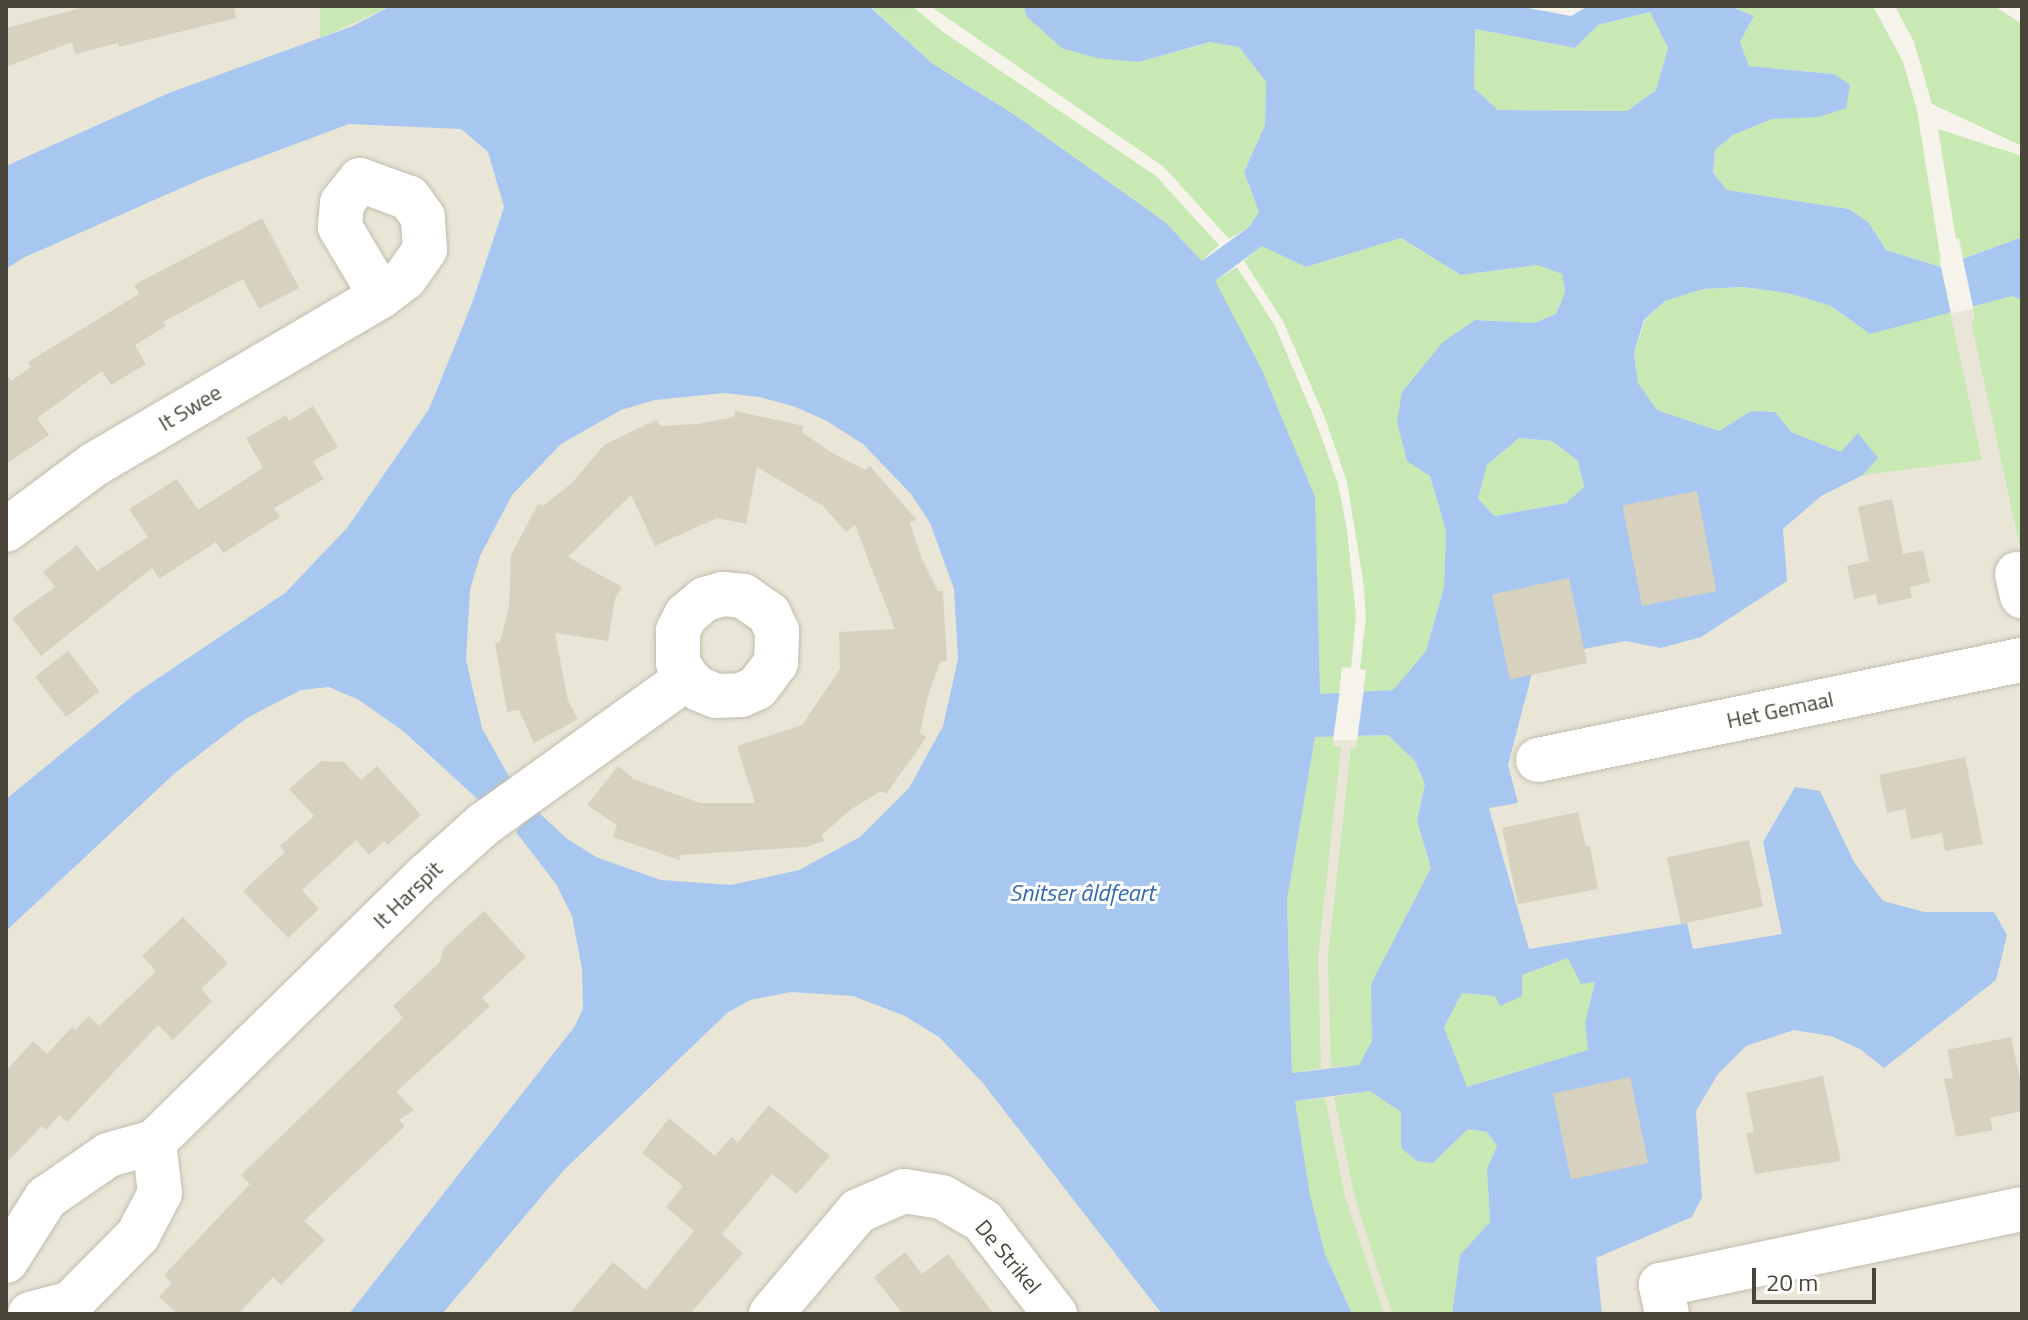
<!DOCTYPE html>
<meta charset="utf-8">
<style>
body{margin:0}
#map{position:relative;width:2028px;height:1320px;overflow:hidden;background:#f5f3ea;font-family:"Titillium Web",sans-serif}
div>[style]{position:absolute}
.residential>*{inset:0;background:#e9e6d8}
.green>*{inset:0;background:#c8e8b4}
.water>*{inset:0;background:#a8c7f0}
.pier>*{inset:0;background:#f5f3ea;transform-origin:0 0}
.building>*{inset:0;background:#d7d1bf;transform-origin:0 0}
.roads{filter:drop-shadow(0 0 2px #c1bdac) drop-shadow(0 0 2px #c1bdac)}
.minor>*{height:44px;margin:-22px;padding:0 22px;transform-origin:22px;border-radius:22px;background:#fff}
span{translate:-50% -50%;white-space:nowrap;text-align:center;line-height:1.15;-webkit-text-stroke:6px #fff;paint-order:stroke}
.street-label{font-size:22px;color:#494538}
.water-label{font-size:24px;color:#3169b5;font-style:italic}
.frame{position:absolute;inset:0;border:8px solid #494538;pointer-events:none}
.scale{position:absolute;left:1752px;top:1268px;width:124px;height:36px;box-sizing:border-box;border:4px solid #494538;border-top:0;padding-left:10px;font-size:24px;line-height:28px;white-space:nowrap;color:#494538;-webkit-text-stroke:6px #fff;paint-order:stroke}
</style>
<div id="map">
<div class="residential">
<i style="clip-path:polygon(6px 6px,512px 6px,960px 510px,1186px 1314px,6px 1314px)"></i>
<i style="clip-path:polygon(2022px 269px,2022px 1314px,1339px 1314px,1294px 1204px,1292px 715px,1427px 705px,1891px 299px)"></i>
</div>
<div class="green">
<i style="clip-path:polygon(320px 6px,391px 6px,320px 38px)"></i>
<i style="clip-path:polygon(870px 6px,912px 6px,943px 32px,1156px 176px,1219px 245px,1202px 261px,1165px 222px,1015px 115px,933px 64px)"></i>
<i style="clip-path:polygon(930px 6px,1024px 6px,1026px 16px,1139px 62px,1211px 42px,1239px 47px,1266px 82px,1265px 125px,1244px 172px,1259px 212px,1249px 227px,1229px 239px,1164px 167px)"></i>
<i style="clip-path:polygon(1730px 6px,1873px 6px,1903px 62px,1917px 110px,1942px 267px,1886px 250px,1869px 223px,1849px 209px,1727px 190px,1713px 173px,1715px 150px,1733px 135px,1772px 119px,1819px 116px,1834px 74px,1749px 66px,1740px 42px,1754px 16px)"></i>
<i style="clip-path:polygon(1895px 6px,1994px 6px,2022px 24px,2022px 146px,1932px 104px,1914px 42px)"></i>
<i style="clip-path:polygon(1650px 12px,1668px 48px,1656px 90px,1627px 111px,1498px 110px,1474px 88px,1474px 29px,1575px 48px,1598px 25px)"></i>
<i style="clip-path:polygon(1938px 129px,2022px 156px,2022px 237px,1963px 259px,1959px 239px,1956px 239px)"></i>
<i style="clip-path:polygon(1401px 238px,1461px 275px,1538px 265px,1562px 274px,1565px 292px,1556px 314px,1534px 323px,1475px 320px,1430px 476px,1446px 531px,1444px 587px,1426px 651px,1393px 690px,1363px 693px,1366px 670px,1360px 669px,1366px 617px,1363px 580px,1347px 482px,1325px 418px,1283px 321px,1244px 261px,1262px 245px,1306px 267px)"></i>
<i style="clip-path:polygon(1237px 267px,1275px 326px,1316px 422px,1338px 484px,1347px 530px,1356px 617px,1351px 668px,1342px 667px,1339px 694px,1320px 694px,1214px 281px)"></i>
<i style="clip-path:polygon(1743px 287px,1788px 293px,1831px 306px,1870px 334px,1950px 311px,1982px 460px,1863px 475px,1878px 458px,1841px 452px,1791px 432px,1775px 412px,1751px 411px,1719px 431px,1656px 410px,1638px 383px,1634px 353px,1645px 320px,1665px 301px,1703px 289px)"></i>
<i style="clip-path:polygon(2012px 295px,2022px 300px,2022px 557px,1971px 321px,1975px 320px,1972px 305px)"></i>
<i style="clip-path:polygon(1519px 438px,1552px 441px,1578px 461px,1584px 487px,1566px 503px,1494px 516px,1478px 498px,1487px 465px)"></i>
<i style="clip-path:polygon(1388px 735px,1415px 761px,1425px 784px,1417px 821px,1431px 868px,1371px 984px,1372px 1041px,1359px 1066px,1331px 1067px,1328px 957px,1351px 748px,1356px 748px,1358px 736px)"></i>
<i style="clip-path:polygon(1334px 736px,1333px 746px,1341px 747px,1318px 957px,1321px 1068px,1292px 1073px,1287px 900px,1315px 737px)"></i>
<i style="clip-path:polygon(1568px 958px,1595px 981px,1585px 1023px,1588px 1050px,1466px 1087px,1444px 1027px,1462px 993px,1496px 996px,1500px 1006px,1521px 975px)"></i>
<i style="clip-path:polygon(1370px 1091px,1401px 1112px,1401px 1148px,1434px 1163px,1467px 1129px,1487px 1132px,1497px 1146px,1487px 1169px,1490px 1222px,1460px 1255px,1452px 1314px,1393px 1314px,1385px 1293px,1354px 1194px,1334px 1097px)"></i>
<i style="clip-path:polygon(1325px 1098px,1345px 1196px,1384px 1314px,1352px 1314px,1325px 1254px,1310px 1195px,1295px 1101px)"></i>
</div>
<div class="water">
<i style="clip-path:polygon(evenodd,391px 6px,869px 6px,933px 64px,1015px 115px,1165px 222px,1202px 261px,1249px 227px,1259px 212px,1244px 172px,1265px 125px,1266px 82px,1239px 47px,1210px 42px,1139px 62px,1096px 58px,1062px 48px,1026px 16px,1024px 6px,1518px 6px,1571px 16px,1588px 6px,1730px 6px,1754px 16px,1740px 42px,1749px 66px,1834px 74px,1850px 85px,1846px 108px,1819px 117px,1772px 119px,1733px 135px,1715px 150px,1713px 173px,1727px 190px,1849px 209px,1869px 223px,1886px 250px,1941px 267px,2022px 237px,2022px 300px,2012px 296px,1870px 334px,1831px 306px,1788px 293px,1743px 287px,1703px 289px,1665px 301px,1644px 320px,1634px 353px,1638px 383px,1657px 410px,1719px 431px,1751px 411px,1775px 412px,1791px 432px,1841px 452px,1858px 433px,1878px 458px,1863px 475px,1821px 496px,1783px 529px,1787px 581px,1701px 637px,1661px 648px,1625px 641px,1558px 654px,1532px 673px,1508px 765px,1518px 803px,1489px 808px,1529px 949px,1687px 923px,1693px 949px,1782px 934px,1763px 842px,1795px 787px,1820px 791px,1854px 862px,1883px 901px,1925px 912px,1994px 912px,2007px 935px,1996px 980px,1884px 1068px,1860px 1049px,1831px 1036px,1794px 1030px,1746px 1046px,1718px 1074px,1696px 1111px,1702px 1197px,1692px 1217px,1596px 1258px,1602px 1314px,1452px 1314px,1460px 1255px,1490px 1222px,1487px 1169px,1497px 1146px,1487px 1132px,1468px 1129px,1433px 1163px,1417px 1161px,1401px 1148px,1401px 1112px,1370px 1091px,1295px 1101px,1310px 1195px,1325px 1254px,1352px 1314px,1162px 1314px,982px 1082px,939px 1037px,905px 1016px,853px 996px,791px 992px,750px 1000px,727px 1013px,563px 1171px,442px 1314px,349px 1314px,575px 1026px,583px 1008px,582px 969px,572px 916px,556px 884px,516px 832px,535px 809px,566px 838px,596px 857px,661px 880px,731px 885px,799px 870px,860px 837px,909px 788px,943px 726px,958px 659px,954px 589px,930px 523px,911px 494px,863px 444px,825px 420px,793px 406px,759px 397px,724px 393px,655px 400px,621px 410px,561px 444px,512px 495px,480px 556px,470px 590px,466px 660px,482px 728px,511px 780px,483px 804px,403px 731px,359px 700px,329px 687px,301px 690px,247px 718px,175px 773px,6px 931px,6px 799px,136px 693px,285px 593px,347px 528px,429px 409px,471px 306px,504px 207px,488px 152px,461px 129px,349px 124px,204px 178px,23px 258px,6px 269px,6px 166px,169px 93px,353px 26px,391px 6px,1650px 12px,1668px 48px,1656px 90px,1627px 111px,1498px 110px,1474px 88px,1475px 29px,1575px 48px,1598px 25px,1650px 12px,391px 6px,1401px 238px,1461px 275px,1538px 265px,1562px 274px,1565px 292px,1556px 314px,1534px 323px,1475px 320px,1443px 342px,1402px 392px,1397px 422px,1407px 461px,1430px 476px,1446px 531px,1444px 587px,1426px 651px,1393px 690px,1320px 694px,1315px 497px,1261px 368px,1215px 281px,1262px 246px,1306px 267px,1401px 238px,391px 6px,1519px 438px,1552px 441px,1578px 461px,1584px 487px,1566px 503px,1494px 516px,1478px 498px,1487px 465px,1519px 438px,391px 6px,1388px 735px,1415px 761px,1425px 784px,1417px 821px,1431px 868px,1371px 984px,1372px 1041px,1359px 1065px,1292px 1073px,1287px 900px,1315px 737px,1388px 735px,391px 6px,1568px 958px,1581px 984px,1595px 982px,1585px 1023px,1588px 1050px,1467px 1087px,1444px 1027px,1462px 993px,1495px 996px,1500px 1006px,1522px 996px,1522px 975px,1568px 958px)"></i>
</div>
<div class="pier">
<i style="left:1962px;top:255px;width:55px;height:23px;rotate:78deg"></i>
<i style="clip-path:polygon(1364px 689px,1357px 740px,1333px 740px,1340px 690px)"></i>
</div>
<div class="building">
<i style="clip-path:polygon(88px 6px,234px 6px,236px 18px,119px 47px,118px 43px,75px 54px,72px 42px,6px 67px,6px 28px)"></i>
<i style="clip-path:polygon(262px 218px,299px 288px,259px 309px,243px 279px,163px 322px,166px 326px,135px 345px,146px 364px,111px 385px,102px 371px,37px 418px,49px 435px,6px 464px,6px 373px,11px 381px,31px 367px,28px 362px,139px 294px,134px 285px)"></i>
<i style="clip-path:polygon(313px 406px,338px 447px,313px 461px,324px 479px,274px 508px,280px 517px,223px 553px,216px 542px,159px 579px,152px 568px,41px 656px,12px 618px,55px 587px,43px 572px,77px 545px,97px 571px,148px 537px,129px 509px,177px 479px,198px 510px,263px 468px,246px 438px,286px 415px,289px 421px)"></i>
<i style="clip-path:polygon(735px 411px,804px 426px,802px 432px,832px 453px,865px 470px,870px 466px,916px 519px,910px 523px,922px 559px,938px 591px,943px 591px,947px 661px,940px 662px,928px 696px,920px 733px,926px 737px,919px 748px,886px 794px,881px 791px,850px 810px,822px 835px,824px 841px,806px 847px,681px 855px,679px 860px,613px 837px,617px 825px,587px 805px,618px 766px,634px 779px,700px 803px,755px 803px,737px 746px,802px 725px,840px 669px,839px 632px,895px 629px,855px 525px,846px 532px,823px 506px,757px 467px,746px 524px,717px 518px,655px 546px,631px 495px,568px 557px,622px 587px,615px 599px,608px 641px,555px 633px,568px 701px,578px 719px,534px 743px,519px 710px,507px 712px,495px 643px,500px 642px,509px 606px,511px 555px,538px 504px,543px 506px,572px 483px,604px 445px,639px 428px,657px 420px,660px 426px,697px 424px,734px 417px)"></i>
<i style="left:1697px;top:491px;width:102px;height:76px;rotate:79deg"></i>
<i style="clip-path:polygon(1892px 499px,1903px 554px,1923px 550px,1930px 582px,1910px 587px,1912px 598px,1878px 605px,1876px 594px,1854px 599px,1847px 566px,1869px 561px,1858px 507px)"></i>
<i style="left:1569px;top:578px;width:87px;height:79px;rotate:78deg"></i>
<i style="left:68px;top:651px;width:51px;height:42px;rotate:52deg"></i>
<i style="clip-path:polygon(1965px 757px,1983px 844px,1945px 851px,1942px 833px,1911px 839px,1905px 809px,1887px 813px,1879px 775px)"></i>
<i style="clip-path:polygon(321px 761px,344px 762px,361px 780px,377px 766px,421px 815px,388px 845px,384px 841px,369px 855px,356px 840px,302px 890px,319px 909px,288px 938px,243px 891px,285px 852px,280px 846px,314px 816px,289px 789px)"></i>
<i style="clip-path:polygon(1578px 812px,1586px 846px,1590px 846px,1598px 889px,1518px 904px,1502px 828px)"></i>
<i style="left:1749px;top:840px;width:68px;height:84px;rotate:78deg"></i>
<i style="clip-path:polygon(484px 911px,526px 957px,482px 998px,490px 1006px,396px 1092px,414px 1110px,399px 1120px,405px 1126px,304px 1221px,325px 1240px,281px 1285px,273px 1277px,238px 1314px,178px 1314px,159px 1297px,172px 1283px,164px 1275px,250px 1184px,241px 1175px,403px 1018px,393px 1006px,439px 963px,444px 948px)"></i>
<i style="clip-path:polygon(183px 917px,228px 963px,201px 989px,212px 1001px,173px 1040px,158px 1025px,67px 1122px,59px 1115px,46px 1130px,42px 1126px,6px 1163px,6px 1071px,33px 1041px,47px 1054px,72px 1027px,75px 1030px,89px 1016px,99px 1026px,156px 971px,142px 956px)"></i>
<i style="clip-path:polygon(2011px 1037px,2022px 1089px,2022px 1111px,1990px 1118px,1993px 1130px,1956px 1137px,1944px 1079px,1953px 1078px,1947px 1050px)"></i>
<i style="clip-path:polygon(1823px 1076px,1841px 1161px,1755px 1174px,1746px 1133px,1754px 1132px,1746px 1093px)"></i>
<i style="left:1630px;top:1077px;width:88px;height:79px;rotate:78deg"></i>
<i style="clip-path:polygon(769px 1105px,830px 1156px,797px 1194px,772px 1174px,722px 1234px,743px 1253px,690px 1314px,569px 1314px,613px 1262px,646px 1290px,694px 1231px,666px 1207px,683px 1186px,642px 1153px,669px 1118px,715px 1156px,731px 1137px,738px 1142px)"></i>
<i style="clip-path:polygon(905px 1252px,922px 1274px,948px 1254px,994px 1314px,903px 1314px,874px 1277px)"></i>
</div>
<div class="roads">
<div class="minor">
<i style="left:6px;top:530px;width:111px;rotate:-36.6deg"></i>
<i style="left:95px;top:464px;width:332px;rotate:-30.4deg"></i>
<i style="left:381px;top:296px;width:30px;rotate:-37deg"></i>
<i style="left:405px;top:278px;width:35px;rotate:-55deg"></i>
<i style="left:425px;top:249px;width:32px;rotate:-94deg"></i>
<i style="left:423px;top:217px;width:24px;rotate:-126deg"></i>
<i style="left:409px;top:198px;width:52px;rotate:-159.8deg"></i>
<i style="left:360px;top:180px;width:29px;rotate:128deg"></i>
<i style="left:342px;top:203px;width:24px;rotate:95deg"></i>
<i style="left:340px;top:227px;width:80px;rotate:59.3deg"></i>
<i style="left:2017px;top:574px;width:23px;rotate:77deg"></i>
<i style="left:1538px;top:760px;width:494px;rotate:-11.7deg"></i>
<i style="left:6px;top:1261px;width:75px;rotate:-57.6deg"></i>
<i style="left:46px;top:1198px;width:75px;rotate:-34.7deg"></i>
<i style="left:108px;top:1155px;width:48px;rotate:-15.8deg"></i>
<i style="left:154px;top:1142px;width:380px;rotate:-44.4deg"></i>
<i style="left:426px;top:876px;width:78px;rotate:-41.9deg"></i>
<i style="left:484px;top:824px;width:250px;rotate:-35.7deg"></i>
<i style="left:687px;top:678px;width:16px;rotate:43deg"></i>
<i style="left:699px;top:689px;width:18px;rotate:22deg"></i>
<i style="left:716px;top:696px;width:25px;rotate:-2deg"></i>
<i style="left:741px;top:695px;width:17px;rotate:-24deg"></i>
<i style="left:757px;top:688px;width:31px;rotate:-53deg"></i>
<i style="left:776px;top:663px;width:32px;rotate:-88deg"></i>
<i style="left:777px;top:631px;width:19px;rotate:-115deg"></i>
<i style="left:769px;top:614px;width:32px;rotate:-145deg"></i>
<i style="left:743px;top:596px;width:20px;rotate:-174deg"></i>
<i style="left:723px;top:594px;width:19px;rotate:164deg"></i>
<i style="left:705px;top:599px;width:25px;rotate:140deg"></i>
<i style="left:686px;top:615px;width:18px;rotate:117deg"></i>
<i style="left:678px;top:631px;width:32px;rotate:90deg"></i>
<i style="left:678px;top:663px;width:17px;rotate:59deg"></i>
<i style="left:30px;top:1314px;width:42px;rotate:-15deg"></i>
<i style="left:71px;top:1303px;width:95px;rotate:-45.4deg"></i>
<i style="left:138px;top:1235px;width:47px;rotate:-62.4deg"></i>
<i style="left:160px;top:1193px;width:51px;rotate:-96.7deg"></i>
<i style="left:771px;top:1314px;width:135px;rotate:-49.8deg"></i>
<i style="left:858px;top:1211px;width:50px;rotate:-23.5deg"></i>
<i style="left:904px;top:1191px;width:38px;rotate:9deg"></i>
<i style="left:942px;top:1197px;width:48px;rotate:30.3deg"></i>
<i style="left:983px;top:1221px;width:118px;rotate:52.3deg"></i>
<i style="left:1667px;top:1314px;width:30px;rotate:-102deg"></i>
<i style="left:1661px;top:1285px;width:369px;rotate:-11.9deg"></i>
</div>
</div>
<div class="street-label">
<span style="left:190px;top:408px;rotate:-31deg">It Swee</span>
<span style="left:1780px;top:710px;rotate:-12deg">Het Gemaal</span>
<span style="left:408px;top:895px;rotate:-44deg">It Harspit</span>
<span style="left:1008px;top:1257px;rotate:50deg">De Strikel</span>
</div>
<div class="water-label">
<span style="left:1082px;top:893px">Snitser âldfeart</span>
</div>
<div class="frame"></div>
<div class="scale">20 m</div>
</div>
